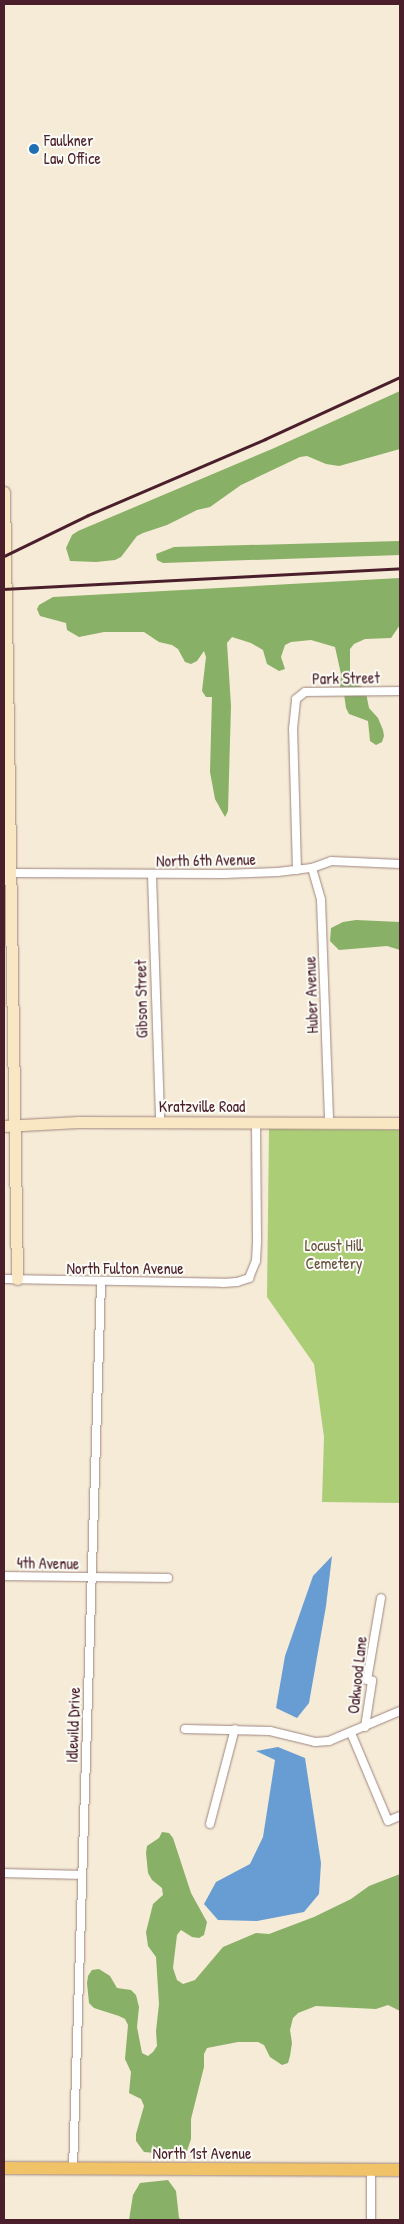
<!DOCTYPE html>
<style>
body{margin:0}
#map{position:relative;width:404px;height:2224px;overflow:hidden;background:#f5ebd6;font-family:"Patrick Hand",sans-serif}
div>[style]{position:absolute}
.green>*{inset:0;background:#abcd75}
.forest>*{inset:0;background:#88b066}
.water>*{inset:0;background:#689dd4}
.roads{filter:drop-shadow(0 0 1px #a08580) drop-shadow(0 0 1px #a08580)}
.street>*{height:8px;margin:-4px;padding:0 4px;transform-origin:4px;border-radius:4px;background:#fff}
.secondary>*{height:11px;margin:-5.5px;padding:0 5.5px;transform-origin:5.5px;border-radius:5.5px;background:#f9e7c3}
.primary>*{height:12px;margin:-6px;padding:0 6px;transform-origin:6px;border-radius:6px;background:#f1c369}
.rail>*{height:3px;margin:-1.5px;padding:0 1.5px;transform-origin:1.5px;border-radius:1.5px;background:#4a1f2b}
.dots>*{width:14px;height:14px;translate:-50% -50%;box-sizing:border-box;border:2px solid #fdfcf7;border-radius:50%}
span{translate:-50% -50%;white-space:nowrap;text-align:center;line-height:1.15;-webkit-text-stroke:4px #fdfcf7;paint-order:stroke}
.poi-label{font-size:16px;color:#4a1f2b}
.left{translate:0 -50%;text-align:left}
.street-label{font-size:16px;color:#4a1f2b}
.park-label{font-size:16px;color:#675341}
.frame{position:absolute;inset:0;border:5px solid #4a1f2b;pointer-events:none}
</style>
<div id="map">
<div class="green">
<i style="clip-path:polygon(269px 1129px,400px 1130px,400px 1503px,322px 1502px,324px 1437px,314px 1364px,267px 1297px)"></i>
</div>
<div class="forest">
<i style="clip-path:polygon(400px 391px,400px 449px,339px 466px,326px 464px,307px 456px,300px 457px,241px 485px,210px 507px,197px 510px,167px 525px,143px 533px,137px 536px,121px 557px,115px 560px,96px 562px,70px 561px,66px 548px,72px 535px,78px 531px,272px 449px)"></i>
<i style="clip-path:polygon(400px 541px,400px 555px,163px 563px,157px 560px,156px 554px,174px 547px)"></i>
<i style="clip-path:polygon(400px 578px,400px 625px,391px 638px,365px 639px,354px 644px,350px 649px,350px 676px,353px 683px,365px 688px,369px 708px,378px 718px,383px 730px,384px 736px,382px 742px,376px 745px,370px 741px,368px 721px,349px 714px,346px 708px,344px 694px,340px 688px,341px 674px,335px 647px,311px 640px,291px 642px,285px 645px,281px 657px,285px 669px,279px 671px,267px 664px,263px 650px,251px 643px,232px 637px,227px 643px,231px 706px,228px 811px,225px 817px,215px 799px,210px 772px,212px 697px,206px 697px,202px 691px,206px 657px,204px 651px,197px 661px,191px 664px,185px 662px,178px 649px,172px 645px,159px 642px,144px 632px,104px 632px,79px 637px,67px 630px,66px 623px,40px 616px,37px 609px,39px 605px,53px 597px)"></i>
<i style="clip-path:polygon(356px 920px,400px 922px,400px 950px,387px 946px,339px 950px,330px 941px,331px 928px,343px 922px)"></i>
<i style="clip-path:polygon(162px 1832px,169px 1833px,173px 1838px,191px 1893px,207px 1922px,204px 1935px,199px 1938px,192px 1937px,181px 1930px,177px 1935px,173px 1968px,177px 1980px,183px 1984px,195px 1980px,223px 1947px,256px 1933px,269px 1934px,314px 1917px,351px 1899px,369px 1886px,400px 1874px,400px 2011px,388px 2005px,376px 2009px,316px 2006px,298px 2013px,293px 2018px,290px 2030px,292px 2043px,290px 2056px,288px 2063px,282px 2065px,270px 2057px,264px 2045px,258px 2042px,238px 2042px,207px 2048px,204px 2054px,204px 2067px,191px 2119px,191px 2139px,187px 2151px,168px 2154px,144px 2152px,136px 2141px,136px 2134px,144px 2106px,141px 2099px,129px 2093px,131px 2072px,125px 2059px,128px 2025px,125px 2019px,119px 2016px,94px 2008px,89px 2003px,87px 1983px,88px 1976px,92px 1970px,99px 1969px,110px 1976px,117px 1988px,131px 1990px,136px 1995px,139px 2007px,137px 2027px,142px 2053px,148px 2056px,153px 2052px,157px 2046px,156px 2031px,159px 2004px,156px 1957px,148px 1946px,146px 1932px,153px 1904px,163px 1895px,162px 1888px,152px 1880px,148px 1873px,146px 1853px,147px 1846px,159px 1838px)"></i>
<i style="clip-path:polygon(168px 2180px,176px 2191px,179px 2218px,182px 2220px,129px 2220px,133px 2195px,140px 2183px)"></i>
</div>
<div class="water">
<i style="clip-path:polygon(332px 1556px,326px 1606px,309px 1703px,297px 1718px,276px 1708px,285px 1656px,313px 1576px)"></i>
<i style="clip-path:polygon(278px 1747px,305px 1758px,321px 1863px,319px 1894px,304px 1912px,257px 1921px,218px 1920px,204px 1904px,216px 1882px,250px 1864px,263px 1837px,275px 1760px,256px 1751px)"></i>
</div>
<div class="roads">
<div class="street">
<i style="left:312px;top:868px;width:33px;rotate:74deg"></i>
<i style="left:321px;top:900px;width:223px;rotate:87.9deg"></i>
<i style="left:297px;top:870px;width:141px;rotate:-91.6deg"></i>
<i style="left:293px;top:729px;width:30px;rotate:-84deg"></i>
<i style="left:296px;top:699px;width:11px;rotate:-38deg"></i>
<i style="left:305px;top:692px;width:95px;rotate:-0.6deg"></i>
<i style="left:10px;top:873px;width:213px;rotate:0.3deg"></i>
<i style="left:223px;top:874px;width:55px;rotate:-2.1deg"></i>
<i style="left:278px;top:872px;width:34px;rotate:-7deg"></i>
<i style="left:312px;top:868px;width:20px;rotate:-20deg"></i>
<i style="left:331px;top:861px;width:69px;rotate:2.5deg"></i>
<i style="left:152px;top:875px;width:247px;rotate:88.1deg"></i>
<i style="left:4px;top:1279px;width:219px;rotate:1deg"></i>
<i style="left:223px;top:1283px;width:14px;rotate:-4deg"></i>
<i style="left:237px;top:1282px;width:13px;rotate:-18deg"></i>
<i style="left:249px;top:1278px;width:18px;rotate:-68deg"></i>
<i style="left:256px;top:1261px;width:22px;rotate:-87deg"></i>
<i style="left:257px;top:1239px;width:116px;rotate:-90.5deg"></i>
<i style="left:4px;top:1576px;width:164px;rotate:0.7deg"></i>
<i style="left:365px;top:1727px;width:47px;rotate:-81.3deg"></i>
<i style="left:372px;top:1681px;width:5px;rotate:-169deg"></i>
<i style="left:367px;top:1680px;width:83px;rotate:-80.3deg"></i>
<i style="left:185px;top:1729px;width:85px;rotate:1.3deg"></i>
<i style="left:270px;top:1731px;width:46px;rotate:13.7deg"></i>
<i style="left:315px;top:1742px;width:14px;rotate:-4deg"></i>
<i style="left:329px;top:1741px;width:77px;rotate:-22.9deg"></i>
<i style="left:351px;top:1733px;width:95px;rotate:67.2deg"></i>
<i style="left:388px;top:1821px;width:13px;rotate:-23deg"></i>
<i style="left:210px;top:1824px;width:98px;rotate:-75.3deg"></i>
<i style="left:4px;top:1873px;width:77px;rotate:1.5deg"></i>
<i style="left:73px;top:2169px;width:887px;rotate:-88.19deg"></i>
<i style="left:371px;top:2220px;width:50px;rotate:-90deg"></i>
</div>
<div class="secondary">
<i style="left:4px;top:492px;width:787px;rotate:89.05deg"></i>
<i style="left:4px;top:1126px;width:74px;rotate:-3.1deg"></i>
<i style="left:78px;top:1122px;width:322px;rotate:0.2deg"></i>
</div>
<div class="primary">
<i style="left:4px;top:2168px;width:396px;rotate:0.3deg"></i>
</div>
</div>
<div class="rail">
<i style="left:4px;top:556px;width:93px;rotate:-26deg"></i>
<i style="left:88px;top:515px;width:193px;rotate:-23.2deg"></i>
<i style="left:265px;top:439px;width:149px;rotate:-24.7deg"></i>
<i style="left:4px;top:589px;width:397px;rotate:-3deg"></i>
</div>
<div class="dots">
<i style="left:34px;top:149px;background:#1f6fb2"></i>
</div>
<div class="poi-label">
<span class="left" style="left:44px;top:149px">Faulkner<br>Law Office</span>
</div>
<div class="street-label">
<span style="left:346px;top:678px;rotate:-1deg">Park Street</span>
<span style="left:206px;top:860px;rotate:-1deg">North 6th Avenue</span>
<span style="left:311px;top:995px;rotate:-92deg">Huber Avenue</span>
<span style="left:141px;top:999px;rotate:-91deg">Gibson Street</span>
<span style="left:202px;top:1106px">Kratzville Road</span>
<span style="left:125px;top:1268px">North Fulton Avenue</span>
<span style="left:48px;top:1563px;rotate:1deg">4th Avenue</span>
<span style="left:357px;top:1675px;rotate:-84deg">Oakwood Lane</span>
<span style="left:73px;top:1725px;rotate:-88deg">Idlewild Drive</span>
<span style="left:202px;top:2153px">North 1st Avenue</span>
</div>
<div class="park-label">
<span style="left:334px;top:1254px">Locust Hill<br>Cemetery</span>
</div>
<div class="frame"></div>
</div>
